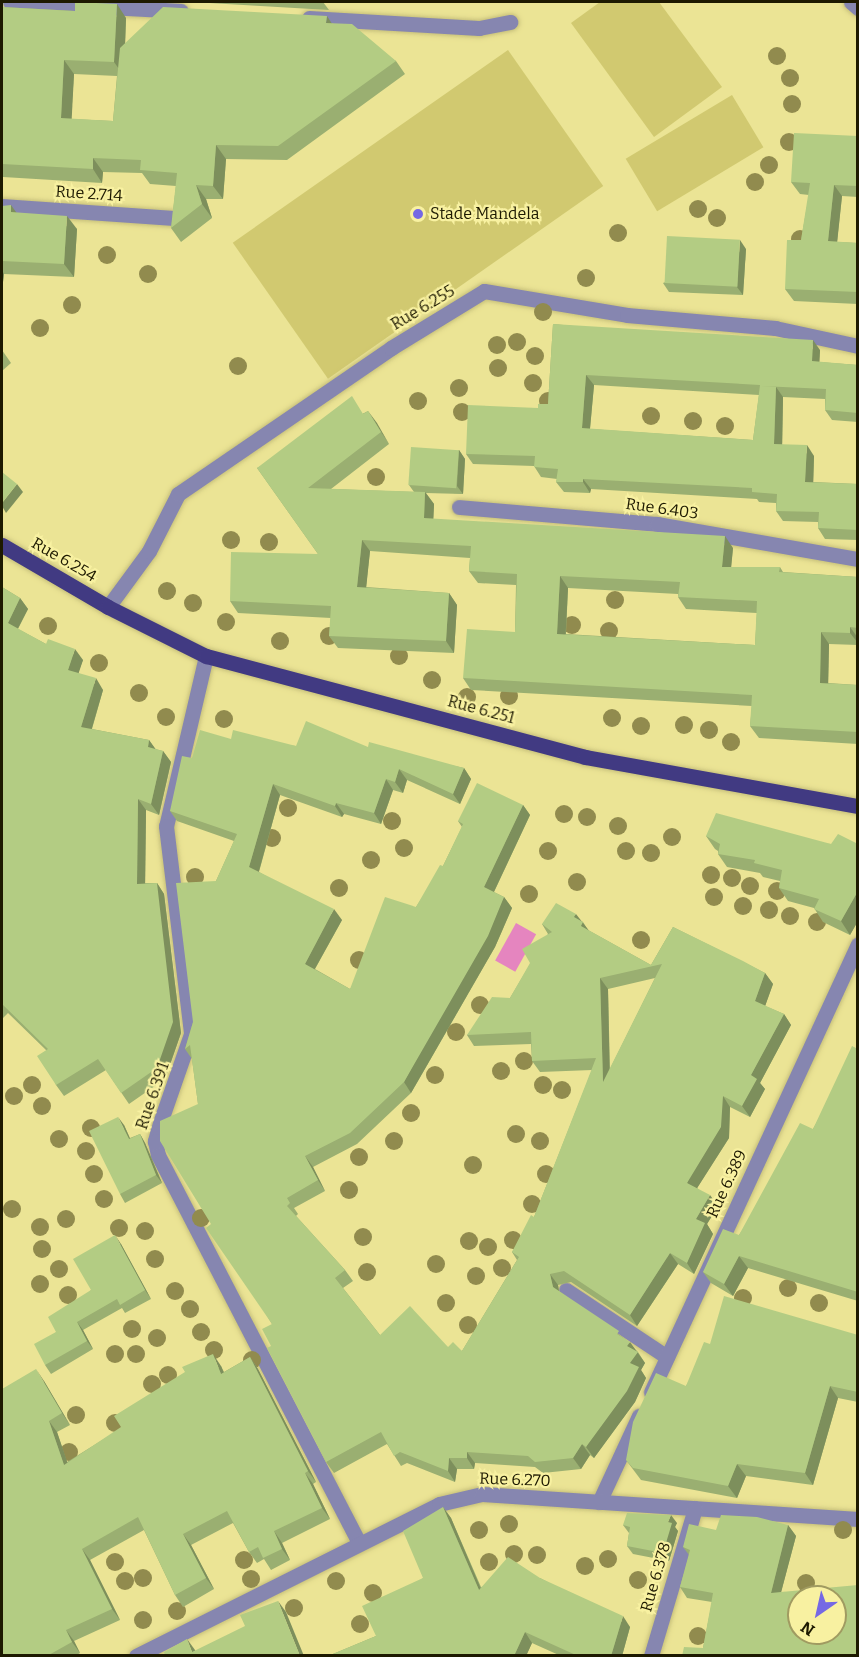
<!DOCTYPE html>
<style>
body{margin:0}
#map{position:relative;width:859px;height:1657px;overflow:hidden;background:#ebe495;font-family:Bitter,serif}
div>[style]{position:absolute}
.green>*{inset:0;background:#d1c970;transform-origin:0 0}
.water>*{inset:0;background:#e585bf;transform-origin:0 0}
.roads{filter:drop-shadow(0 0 2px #c6bf7a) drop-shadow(0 0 2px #c6bf7a)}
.minor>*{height:15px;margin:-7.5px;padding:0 7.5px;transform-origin:7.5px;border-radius:7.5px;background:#8686b0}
.major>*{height:15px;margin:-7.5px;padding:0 7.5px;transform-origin:7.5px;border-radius:7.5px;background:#413a82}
.trees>*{width:18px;height:18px;margin:-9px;border-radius:50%;background:#918b4e}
.wall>*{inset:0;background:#9aaf71}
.shaded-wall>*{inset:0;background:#7d8f5c;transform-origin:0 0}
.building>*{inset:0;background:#b3cc83;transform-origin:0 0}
.dots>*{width:16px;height:16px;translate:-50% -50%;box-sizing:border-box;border:3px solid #f8f1a1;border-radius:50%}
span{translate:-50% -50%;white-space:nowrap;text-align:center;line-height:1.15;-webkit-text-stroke:4.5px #f8f1a1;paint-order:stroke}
.street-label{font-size:16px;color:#1d1900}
.poi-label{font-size:16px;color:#1d1900}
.left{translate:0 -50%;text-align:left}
.frame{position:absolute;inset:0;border:3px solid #1d1900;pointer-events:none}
.north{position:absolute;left:787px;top:1585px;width:60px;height:60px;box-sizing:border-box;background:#f8f1a1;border:2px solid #a09b61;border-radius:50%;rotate:214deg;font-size:16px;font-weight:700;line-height:24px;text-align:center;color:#1d1900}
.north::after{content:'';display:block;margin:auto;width:21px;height:27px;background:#7569e4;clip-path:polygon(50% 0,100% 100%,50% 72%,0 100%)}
</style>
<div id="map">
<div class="green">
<i style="clip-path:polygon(600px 2px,659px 2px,722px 87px,654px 137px,571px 23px)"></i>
<i style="left:508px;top:50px;width:166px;height:336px;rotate:55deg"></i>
<i style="left:732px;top:95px;width:61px;height:124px;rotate:59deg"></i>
</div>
<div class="water">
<i style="left:516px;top:923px;width:23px;height:43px;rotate:29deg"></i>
</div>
<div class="roads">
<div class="minor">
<i style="left:10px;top:2px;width:171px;rotate:3deg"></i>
<i style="left:851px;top:2px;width:9px;rotate:41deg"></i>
<i style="left:309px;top:18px;width:170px;rotate:3.4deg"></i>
<i style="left:479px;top:28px;width:32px;rotate:-11deg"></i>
<i style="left:2px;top:206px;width:172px;rotate:4deg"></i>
<i style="left:459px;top:507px;width:199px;rotate:4.9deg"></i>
<i style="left:657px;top:524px;width:204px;rotate:9.9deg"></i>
<i style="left:108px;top:607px;width:69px;rotate:-53.8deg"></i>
<i style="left:149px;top:551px;width:64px;rotate:-63deg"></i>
<i style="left:178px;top:494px;width:258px;rotate:-34.4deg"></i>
<i style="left:391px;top:348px;width:109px;rotate:-31.5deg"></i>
<i style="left:484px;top:291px;width:145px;rotate:9.5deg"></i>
<i style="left:627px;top:315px;width:149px;rotate:5deg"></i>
<i style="left:775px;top:328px;width:85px;rotate:12.2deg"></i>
<i style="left:206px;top:656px;width:175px;rotate:103.2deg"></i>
<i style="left:166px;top:826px;width:209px;rotate:83.1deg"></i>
<i style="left:191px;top:1034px;width:94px;rotate:109.2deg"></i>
<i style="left:160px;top:1123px;width:19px;rotate:106deg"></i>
<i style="left:155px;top:1141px;width:14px;rotate:78deg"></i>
<i style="left:158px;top:1155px;width:437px;rotate:62.6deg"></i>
<i style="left:566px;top:1290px;width:121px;rotate:33.6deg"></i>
<i style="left:651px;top:1392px;width:493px;rotate:-65.2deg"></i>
<i style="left:599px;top:1502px;width:95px;rotate:-65.1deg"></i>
<i style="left:136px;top:1656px;width:339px;rotate:-26.6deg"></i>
<i style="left:439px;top:1504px;width:44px;rotate:-13.1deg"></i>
<i style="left:482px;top:1494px;width:377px;rotate:3.8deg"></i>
<i style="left:651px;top:1656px;width:154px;rotate:-73.4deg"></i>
</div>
<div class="major">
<i style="left:2px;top:545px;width:123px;rotate:30.3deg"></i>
<i style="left:108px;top:607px;width:110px;rotate:26.6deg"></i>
<i style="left:206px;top:656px;width:392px;rotate:14.9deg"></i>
<i style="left:585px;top:757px;width:277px;rotate:10.2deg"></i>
</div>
</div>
<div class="trees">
<i style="left:777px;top:56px"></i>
<i style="left:790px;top:78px"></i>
<i style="left:792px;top:104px"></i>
<i style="left:789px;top:142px"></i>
<i style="left:769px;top:165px"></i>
<i style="left:755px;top:182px"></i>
<i style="left:698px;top:209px"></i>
<i style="left:717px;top:218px"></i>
<i style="left:618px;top:233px"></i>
<i style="left:800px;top:239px"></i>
<i style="left:107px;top:255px"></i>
<i style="left:148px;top:274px"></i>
<i style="left:586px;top:278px"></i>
<i style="left:72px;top:305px"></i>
<i style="left:543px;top:312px"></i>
<i style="left:40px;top:328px"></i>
<i style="left:517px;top:342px"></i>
<i style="left:497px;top:345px"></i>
<i style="left:535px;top:356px"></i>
<i style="left:238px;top:366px"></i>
<i style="left:498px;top:368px"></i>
<i style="left:533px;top:383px"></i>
<i style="left:459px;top:388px"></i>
<i style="left:418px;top:401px"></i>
<i style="left:548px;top:401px"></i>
<i style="left:462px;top:412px"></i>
<i style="left:651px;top:416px"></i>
<i style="left:693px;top:421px"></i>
<i style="left:725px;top:426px"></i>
<i style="left:376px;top:477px"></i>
<i style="left:231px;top:540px"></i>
<i style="left:269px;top:542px"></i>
<i style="left:167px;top:591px"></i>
<i style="left:615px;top:600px"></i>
<i style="left:193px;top:603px"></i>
<i style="left:226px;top:622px"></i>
<i style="left:572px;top:625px"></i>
<i style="left:48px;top:626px"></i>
<i style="left:609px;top:631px"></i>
<i style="left:329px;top:636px"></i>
<i style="left:280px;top:641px"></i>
<i style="left:399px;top:656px"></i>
<i style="left:99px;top:663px"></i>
<i style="left:432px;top:680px"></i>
<i style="left:139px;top:693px"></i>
<i style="left:509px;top:696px"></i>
<i style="left:467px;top:697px"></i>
<i style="left:166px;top:717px"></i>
<i style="left:612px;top:718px"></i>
<i style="left:224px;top:719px"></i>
<i style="left:684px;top:725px"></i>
<i style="left:641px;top:726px"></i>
<i style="left:709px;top:730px"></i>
<i style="left:731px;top:742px"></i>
<i style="left:288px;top:808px"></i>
<i style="left:564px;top:814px"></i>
<i style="left:587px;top:817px"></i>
<i style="left:392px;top:821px"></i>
<i style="left:618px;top:826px"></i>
<i style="left:672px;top:837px"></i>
<i style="left:272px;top:838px"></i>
<i style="left:404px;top:848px"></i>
<i style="left:548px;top:851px"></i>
<i style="left:626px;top:851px"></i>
<i style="left:651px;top:853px"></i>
<i style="left:371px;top:860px"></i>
<i style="left:711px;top:875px"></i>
<i style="left:195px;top:877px"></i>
<i style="left:732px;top:878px"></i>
<i style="left:577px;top:882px"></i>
<i style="left:750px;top:886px"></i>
<i style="left:339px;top:888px"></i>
<i style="left:777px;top:891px"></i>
<i style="left:529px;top:894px"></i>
<i style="left:714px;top:897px"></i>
<i style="left:743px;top:906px"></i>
<i style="left:769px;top:910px"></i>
<i style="left:790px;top:916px"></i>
<i style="left:817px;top:922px"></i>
<i style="left:641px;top:940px"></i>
<i style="left:359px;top:960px"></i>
<i style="left:480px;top:1005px"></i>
<i style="left:456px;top:1032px"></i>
<i style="left:524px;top:1061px"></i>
<i style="left:501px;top:1071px"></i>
<i style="left:435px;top:1075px"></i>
<i style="left:32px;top:1085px"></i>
<i style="left:543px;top:1085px"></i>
<i style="left:562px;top:1090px"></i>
<i style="left:14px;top:1096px"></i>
<i style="left:42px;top:1106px"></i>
<i style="left:411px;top:1113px"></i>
<i style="left:91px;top:1128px"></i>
<i style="left:516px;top:1134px"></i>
<i style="left:59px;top:1139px"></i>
<i style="left:394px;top:1141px"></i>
<i style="left:540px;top:1141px"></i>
<i style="left:86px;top:1151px"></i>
<i style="left:359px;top:1157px"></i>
<i style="left:473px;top:1165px"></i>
<i style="left:94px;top:1174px"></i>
<i style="left:546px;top:1174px"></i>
<i style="left:349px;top:1190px"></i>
<i style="left:104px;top:1199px"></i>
<i style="left:532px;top:1204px"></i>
<i style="left:12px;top:1209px"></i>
<i style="left:201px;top:1218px"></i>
<i style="left:66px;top:1219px"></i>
<i style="left:40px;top:1227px"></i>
<i style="left:119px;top:1228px"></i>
<i style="left:145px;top:1231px"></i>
<i style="left:363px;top:1237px"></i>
<i style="left:513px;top:1240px"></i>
<i style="left:469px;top:1241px"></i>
<i style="left:488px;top:1247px"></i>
<i style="left:42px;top:1249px"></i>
<i style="left:155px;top:1259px"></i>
<i style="left:436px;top:1264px"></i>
<i style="left:502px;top:1268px"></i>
<i style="left:59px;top:1269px"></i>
<i style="left:367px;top:1272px"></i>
<i style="left:476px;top:1276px"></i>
<i style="left:40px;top:1284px"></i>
<i style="left:788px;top:1288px"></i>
<i style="left:175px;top:1291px"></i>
<i style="left:68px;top:1295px"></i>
<i style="left:743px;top:1298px"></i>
<i style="left:446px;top:1303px"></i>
<i style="left:819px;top:1303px"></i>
<i style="left:190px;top:1309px"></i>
<i style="left:468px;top:1325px"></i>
<i style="left:132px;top:1329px"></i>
<i style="left:201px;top:1332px"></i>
<i style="left:157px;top:1338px"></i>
<i style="left:214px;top:1350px"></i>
<i style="left:115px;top:1354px"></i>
<i style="left:136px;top:1354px"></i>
<i style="left:252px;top:1360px"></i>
<i style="left:168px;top:1375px"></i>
<i style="left:152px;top:1384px"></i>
<i style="left:76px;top:1415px"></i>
<i style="left:115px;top:1423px"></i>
<i style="left:69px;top:1452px"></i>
<i style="left:509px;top:1524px"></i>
<i style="left:479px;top:1530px"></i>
<i style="left:843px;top:1530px"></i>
<i style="left:514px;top:1554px"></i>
<i style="left:537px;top:1555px"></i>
<i style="left:608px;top:1559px"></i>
<i style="left:244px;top:1560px"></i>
<i style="left:115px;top:1562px"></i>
<i style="left:489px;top:1562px"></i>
<i style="left:585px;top:1566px"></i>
<i style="left:143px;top:1578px"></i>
<i style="left:251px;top:1579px"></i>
<i style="left:638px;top:1580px"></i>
<i style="left:125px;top:1581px"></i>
<i style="left:336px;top:1581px"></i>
<i style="left:806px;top:1583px"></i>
<i style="left:373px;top:1593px"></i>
<i style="left:294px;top:1608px"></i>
<i style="left:177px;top:1611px"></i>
<i style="left:143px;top:1620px"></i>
<i style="left:360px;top:1624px"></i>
<i style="left:698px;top:1636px"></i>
</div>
<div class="wall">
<i style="clip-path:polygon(192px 2px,323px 2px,329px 10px)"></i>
<i style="clip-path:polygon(evenodd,2px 7px,75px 11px,126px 18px,125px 43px,332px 23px,396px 61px,405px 74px,287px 160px,226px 159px,223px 199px,206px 199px,212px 218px,181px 242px,171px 228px,176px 186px,150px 184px,142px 173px,103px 172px,102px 183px,3px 177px,2px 175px,2px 7px,74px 74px,117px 76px,113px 121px,71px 119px,74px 74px)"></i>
<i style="clip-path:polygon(858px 136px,858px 197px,842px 196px,837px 242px,858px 243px,858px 304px,794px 301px,785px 289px,801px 240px,809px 195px,800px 194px,791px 182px)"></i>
<i style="clip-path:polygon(2px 206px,16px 213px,77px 229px,74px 277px,4px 274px,2px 290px)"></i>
<i style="clip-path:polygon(746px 249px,743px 295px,669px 292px,663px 283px)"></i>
<i style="clip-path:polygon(evenodd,553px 324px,820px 350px,819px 362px,858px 365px,858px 422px,832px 420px,825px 410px,825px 399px,783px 397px,782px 445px,814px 456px,813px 482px,858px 484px,858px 540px,825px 539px,818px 528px,818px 522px,783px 521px,776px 511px,776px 503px,759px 502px,757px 499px,591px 489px,590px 493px,564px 492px,556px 482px,557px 479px,541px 477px,534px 466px,473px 464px,466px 454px,538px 408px,548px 404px,553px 324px,594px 385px,759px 395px,753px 440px,590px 429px,594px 385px)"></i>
<i style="clip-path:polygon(2px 350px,11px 363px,2px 371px)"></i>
<i style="clip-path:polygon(evenodd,368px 411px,389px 444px,331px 489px,414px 492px,409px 485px,459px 450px,465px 459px,463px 494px,426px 493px,434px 504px,433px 519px,733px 548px,731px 567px,780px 567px,783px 572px,858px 577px,858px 645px,829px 644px,828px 683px,858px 685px,858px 744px,759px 738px,750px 726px,752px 706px,471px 690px,463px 678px,515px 632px,516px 585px,478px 583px,469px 571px,470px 558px,370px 551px,366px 587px,449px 593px,457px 605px,454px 653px,338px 648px,329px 636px,331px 618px,238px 613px,230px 601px,318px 554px,257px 468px,368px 411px,568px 588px,678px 594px,678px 597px,686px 609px,757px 613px,755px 645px,566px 634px,568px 588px)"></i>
<i style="clip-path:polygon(2px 587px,20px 598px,28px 609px,18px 629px,46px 644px,83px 660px,78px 673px,103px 690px,92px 729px,149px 740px,155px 749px,163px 751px,171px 762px,159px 815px,146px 810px,145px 883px,157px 883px,164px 894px,181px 1033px,165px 1079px,129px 1104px,106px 1070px,64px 1096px,56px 1085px,46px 1050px,8px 1013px,2px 1019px)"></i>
<i style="clip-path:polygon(evenodd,231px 739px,296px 746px,368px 747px,464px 768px,471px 779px,460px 804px,407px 780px,403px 793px,393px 790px,381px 824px,344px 814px,342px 817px,280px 795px,259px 872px,342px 920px,315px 969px,350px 989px,416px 907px,443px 866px,462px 827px,458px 821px,523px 805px,530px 815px,494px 892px,504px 897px,512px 908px,495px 947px,411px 1093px,357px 1144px,313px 1167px,325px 1191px,294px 1208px,298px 1214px,296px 1216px,345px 1270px,353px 1281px,343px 1288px,380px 1335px,448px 1347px,462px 1351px,517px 1260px,512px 1252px,534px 1217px,592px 1070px,540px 1072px,532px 1061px,531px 1044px,474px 1046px,467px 1035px,510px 998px,548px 934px,542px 924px,581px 921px,583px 922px,588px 930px,651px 965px,673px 927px,765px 973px,773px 984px,765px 1006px,784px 1014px,791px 1025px,760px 1083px,765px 1089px,750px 1117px,730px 1107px,729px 1138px,697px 1188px,718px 1206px,707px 1224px,713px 1234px,694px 1274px,678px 1264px,637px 1326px,571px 1282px,558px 1285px,559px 1291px,625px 1339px,638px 1352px,645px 1363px,641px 1370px,646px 1378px,635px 1402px,594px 1458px,590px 1455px,581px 1469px,543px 1473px,535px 1467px,475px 1463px,474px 1469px,457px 1469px,455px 1482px,407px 1463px,401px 1466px,387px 1444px,334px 1473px,326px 1462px,271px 1346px,272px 1324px,211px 1224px,198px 1104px,192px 1059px,185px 1049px,193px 1022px,216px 881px,234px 841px,177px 821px,170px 811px,192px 758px,231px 739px,655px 978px,610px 1069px,608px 989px,655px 978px)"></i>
<i style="clip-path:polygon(706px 836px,831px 844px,858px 844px,858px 921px,850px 935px,823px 922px,814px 908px,788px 901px,779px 888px,780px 881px,763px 877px,760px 873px,727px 867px,718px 854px,718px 851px,715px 849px)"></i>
<i style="clip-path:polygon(858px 1049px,858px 1301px,748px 1268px,733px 1296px,711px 1283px,703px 1272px,739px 1235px,813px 1129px)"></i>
<i style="clip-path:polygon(124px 1125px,130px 1138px,140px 1134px,145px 1143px,162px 1183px,125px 1203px,120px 1194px)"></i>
<i style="clip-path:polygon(121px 1244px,151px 1299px,125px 1313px,122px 1308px,83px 1330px,93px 1349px,51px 1374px,45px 1365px,56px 1332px,91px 1290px)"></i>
<i style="clip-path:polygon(858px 1335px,858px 1402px,838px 1398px,813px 1485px,746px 1476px,737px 1498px,641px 1480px,626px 1460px,686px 1386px,710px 1344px)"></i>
<i style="clip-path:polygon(250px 1357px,258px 1369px,316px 1482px,313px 1484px,330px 1519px,282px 1543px,290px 1560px,271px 1570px,264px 1559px,257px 1563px,249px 1552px,233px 1523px,191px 1545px,214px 1589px,183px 1607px,175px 1595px,144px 1530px,90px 1560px,120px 1620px,74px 1641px,80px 1653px,75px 1656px,2px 1656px,44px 1381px,70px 1425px,57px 1432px,67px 1462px,221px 1366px,224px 1372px)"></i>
<i style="clip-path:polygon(443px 1507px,451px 1518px,481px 1587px,540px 1578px,630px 1627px,622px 1656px,561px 1656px,532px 1643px,526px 1656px,328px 1656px,376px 1636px,423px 1578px)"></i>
<i style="clip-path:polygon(677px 1523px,675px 1527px,678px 1531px,669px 1561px,633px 1554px,627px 1546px,629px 1533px,623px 1525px)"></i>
<i style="clip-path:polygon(788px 1525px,796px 1536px,781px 1592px,703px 1648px,712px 1602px,687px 1598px,680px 1587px,689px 1555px,683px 1547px,716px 1530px)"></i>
</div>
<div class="shaded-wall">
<i style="clip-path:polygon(117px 4px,126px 18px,124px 76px,114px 62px)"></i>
<i style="clip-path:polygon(327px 16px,336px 30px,326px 23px)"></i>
<i style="clip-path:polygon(64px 60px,74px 74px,71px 132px,61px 118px)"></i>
<i style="clip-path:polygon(216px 145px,226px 159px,223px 199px,213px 186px)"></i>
<i style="clip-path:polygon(93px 158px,103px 172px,102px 183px,93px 169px)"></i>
<i style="clip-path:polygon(196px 185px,206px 199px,212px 218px,202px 204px)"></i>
<i style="clip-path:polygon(834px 185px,842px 196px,836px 253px,828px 241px)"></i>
<i style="clip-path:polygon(11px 205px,21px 219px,11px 212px)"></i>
<i style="clip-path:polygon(67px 216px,77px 229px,74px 277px,64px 264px)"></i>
<i style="clip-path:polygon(740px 240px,746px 249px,743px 295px,737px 287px)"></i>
<i style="clip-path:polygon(2px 270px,4px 274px,2px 290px)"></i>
<i style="clip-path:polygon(813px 340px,820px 350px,819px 372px,812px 361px)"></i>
<i style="clip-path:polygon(586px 375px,594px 385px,589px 439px,582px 428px)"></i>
<i style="clip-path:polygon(776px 387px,783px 397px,782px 455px,774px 444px)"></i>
<i style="clip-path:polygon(368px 411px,377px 423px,389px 444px,381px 432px)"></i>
<i style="clip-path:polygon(807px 445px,814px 456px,813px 492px,805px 482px)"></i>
<i style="clip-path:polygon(459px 450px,465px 459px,463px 494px,457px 486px)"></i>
<i style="clip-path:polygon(583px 479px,591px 489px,590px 493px,583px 482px)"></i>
<i style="clip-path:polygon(17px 484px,23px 492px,6px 513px,2px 506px,2px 503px)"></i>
<i style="clip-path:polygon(425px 492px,434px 504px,433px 530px,424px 518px)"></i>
<i style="clip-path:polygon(725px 536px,733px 548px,730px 579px,722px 567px)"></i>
<i style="clip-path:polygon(362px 540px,370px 551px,365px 599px,357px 587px)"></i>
<i style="clip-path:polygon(560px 576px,568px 588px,565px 646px,557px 634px)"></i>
<i style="clip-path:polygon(449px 593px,457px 605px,454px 653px,446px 641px)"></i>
<i style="clip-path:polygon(20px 598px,28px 609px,15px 634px,8px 623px)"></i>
<i style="clip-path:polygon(850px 627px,858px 638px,858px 643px,850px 633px)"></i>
<i style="clip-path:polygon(821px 632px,829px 644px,828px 694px,820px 683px)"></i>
<i style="clip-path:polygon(75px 649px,83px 660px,76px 681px,68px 670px)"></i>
<i style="clip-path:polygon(96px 678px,103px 690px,89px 738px,81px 727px)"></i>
<i style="clip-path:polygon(149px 740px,157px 751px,148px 747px)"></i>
<i style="clip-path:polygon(163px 751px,171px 762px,159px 815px,151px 804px)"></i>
<i style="clip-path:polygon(464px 768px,471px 779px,460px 804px,453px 794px)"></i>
<i style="clip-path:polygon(399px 769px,407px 780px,403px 793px,395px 782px)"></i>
<i style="clip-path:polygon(386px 779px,393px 790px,381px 824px,374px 813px)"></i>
<i style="clip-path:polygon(273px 784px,280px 795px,257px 878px,249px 867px)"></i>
<i style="clip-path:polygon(138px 799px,146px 810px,145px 895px,137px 884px)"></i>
<i style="clip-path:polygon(336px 803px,344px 814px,342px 817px,335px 806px)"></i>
<i style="clip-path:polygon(523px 805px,530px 815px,491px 898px,484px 887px)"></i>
<i style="clip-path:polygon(157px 883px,164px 894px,181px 1033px,165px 1079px,157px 1068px)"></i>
<i style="clip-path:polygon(858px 891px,858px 921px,850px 935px,841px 921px)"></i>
<i style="clip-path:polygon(504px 897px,512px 908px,495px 947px,411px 1093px,404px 1082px)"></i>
<i style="clip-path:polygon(334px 909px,342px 920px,312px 974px,305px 964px)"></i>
<i style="left:576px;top:914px;width:24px;height:4px;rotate:52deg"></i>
<i style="clip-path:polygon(765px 973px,773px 984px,763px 1012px,755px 1001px)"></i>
<i style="clip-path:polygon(600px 978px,608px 989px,610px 1093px,603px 1082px)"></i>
<i style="clip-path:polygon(784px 1014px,791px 1025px,760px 1083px,765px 1089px,750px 1117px,742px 1106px,751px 1075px)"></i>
<i style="clip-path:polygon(723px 1096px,730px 1107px,729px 1138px,694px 1193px,687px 1183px)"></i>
<i style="clip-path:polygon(118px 1117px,124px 1125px,134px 1148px,129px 1139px)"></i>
<i style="clip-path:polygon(140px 1134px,145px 1143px,162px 1183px,156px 1175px)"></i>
<i style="clip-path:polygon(305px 1156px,313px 1167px,325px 1191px,318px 1180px)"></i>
<i style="clip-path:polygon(710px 1195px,718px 1206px,707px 1224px,713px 1234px,694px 1274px,687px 1263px,696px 1219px)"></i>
<i style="clip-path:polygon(115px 1235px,121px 1244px,151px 1299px,145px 1290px)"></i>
<i style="clip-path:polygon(670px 1253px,678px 1264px,637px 1326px,630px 1315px)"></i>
<i style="clip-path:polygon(739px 1256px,748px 1268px,733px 1296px,724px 1284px)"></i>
<i style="clip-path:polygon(550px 1274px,558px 1285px,560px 1298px,553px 1287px)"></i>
<i style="clip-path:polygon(77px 1322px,83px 1330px,93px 1349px,87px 1341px)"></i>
<i style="clip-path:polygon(630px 1342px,645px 1363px,641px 1370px,646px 1378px,635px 1402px,594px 1458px,586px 1447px,630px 1363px,627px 1346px)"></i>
<i style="clip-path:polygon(213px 1354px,221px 1366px,229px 1385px,221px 1374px)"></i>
<i style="clip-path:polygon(250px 1357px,258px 1369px,316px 1482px,308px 1471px)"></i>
<i style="clip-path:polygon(36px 1369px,44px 1381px,70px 1425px,62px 1413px)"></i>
<i style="clip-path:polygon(830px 1386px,838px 1398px,813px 1485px,805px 1473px)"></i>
<i style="clip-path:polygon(49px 1421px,57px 1432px,72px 1476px,64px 1465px)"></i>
<i style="clip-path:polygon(582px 1444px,590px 1455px,581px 1469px,573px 1458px)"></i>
<i style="clip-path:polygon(467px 1452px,475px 1463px,474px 1469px,467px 1458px)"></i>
<i style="clip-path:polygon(449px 1458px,457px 1469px,455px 1482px,448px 1471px)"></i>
<i style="clip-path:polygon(737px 1464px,746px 1476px,737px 1498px,728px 1486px)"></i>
<i style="clip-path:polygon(305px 1473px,313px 1484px,330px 1519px,322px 1508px)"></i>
<i style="clip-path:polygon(443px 1507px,451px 1518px,486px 1601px,479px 1590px)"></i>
<i style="clip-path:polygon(671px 1515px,677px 1523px,675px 1527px,678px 1531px,669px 1561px,663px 1553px,668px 1522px)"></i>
<i style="clip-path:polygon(788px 1525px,796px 1536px,778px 1604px,771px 1593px)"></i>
<i style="clip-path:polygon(274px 1531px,282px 1543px,290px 1560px,282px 1549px)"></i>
<i style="clip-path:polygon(183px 1534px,191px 1545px,214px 1589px,206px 1578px)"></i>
<i style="clip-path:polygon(82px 1549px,90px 1560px,120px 1620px,112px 1609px)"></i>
<i style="clip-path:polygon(278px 1601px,286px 1612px,304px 1656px,300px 1656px)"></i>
<i style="clip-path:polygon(623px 1616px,630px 1627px,622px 1656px,611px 1656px)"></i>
<i style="clip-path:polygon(66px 1630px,74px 1641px,80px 1653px,72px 1642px)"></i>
<i style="clip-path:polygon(525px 1632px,532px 1643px,526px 1656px,514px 1656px)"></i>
<i style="clip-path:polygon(187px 1639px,195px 1650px,197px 1656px,192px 1652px)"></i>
</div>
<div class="building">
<i style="clip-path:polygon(75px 2px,117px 4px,114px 62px,64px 60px,61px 118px,113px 121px,120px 48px,163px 7px,327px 16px,326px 23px,352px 24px,396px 61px,278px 146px,216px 145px,213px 186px,196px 185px,202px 204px,171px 228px,177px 173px,140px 170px,141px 160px,93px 158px,93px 169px,2px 164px,2px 7px,75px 11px)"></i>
<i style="clip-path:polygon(794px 133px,858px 136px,858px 186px,834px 185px,828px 241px,858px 243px,858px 292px,785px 289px,787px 240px,801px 240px,810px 183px,791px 182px)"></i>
<i style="clip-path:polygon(11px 205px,11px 212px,67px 216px,64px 264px,2px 261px,2px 206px)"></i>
<i style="left:667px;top:236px;width:73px;height:47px;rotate:3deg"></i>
<i style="clip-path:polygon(evenodd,553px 324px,813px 340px,812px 361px,858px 365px,858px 413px,825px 410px,826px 389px,761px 386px,776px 387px,774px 444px,807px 445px,805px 482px,858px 484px,858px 530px,818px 528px,819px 512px,776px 511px,777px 494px,752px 492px,752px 488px,583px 479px,583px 482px,556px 482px,558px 469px,534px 467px,535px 456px,466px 454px,468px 405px,538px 408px,538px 404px,548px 404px,553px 324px,586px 375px,760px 385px,753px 440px,582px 428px,586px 375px)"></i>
<i style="clip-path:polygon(evenodd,352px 396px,363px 414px,368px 411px,381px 432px,308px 488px,425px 492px,424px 518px,725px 536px,722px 567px,780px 567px,779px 572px,858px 577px,858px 628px,850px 627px,850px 633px,821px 632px,820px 683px,858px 685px,858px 732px,750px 726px,752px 695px,463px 678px,467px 629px,515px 632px,517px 574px,469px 571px,471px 546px,362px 540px,357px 587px,449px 593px,446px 641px,329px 636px,331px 606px,230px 601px,231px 552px,318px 554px,257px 468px,352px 396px,560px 576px,680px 582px,678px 597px,757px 601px,755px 645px,557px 634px,560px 576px)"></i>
<i style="left:411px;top:447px;width:48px;height:38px;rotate:4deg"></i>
<i style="clip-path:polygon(2px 472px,17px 484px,2px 503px)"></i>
<i style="clip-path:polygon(2px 587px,20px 598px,8px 623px,46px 644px,48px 639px,75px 649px,68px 670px,96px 678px,81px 727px,149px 740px,148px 747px,163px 751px,151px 804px,138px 799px,137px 884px,157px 883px,173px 1022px,157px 1068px,121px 1093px,98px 1059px,56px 1085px,37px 1056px,48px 1049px,2px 1004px)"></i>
<i style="clip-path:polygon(evenodd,306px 721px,368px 747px,369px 742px,464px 768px,453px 794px,399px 769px,395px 782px,386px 779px,374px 813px,336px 803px,335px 806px,273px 784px,249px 867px,334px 909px,305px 964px,350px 989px,385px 897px,416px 907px,440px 865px,443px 866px,463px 824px,458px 821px,477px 783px,523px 805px,484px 887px,504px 897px,488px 936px,404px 1082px,350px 1133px,305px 1156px,318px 1180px,287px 1198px,290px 1203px,287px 1206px,345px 1270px,335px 1278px,380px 1335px,410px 1306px,448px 1347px,453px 1342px,462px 1351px,519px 1257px,512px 1252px,531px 1215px,534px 1217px,596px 1058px,532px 1061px,531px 1032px,467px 1035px,492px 997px,510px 998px,530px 963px,522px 949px,552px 932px,542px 924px,556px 903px,576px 914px,574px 917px,583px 922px,581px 926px,651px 965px,673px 927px,743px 961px,765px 973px,755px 1001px,784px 1014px,751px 1075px,757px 1079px,742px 1106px,723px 1096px,721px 1127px,687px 1183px,710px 1195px,696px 1219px,705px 1223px,687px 1263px,670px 1253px,630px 1315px,564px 1271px,550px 1274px,553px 1287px,619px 1331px,617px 1334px,630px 1342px,627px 1346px,638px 1352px,630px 1363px,639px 1367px,627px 1391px,586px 1447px,582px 1444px,573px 1458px,535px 1462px,528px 1456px,467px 1452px,467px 1458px,449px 1458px,448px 1471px,400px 1452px,394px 1456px,381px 1432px,326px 1462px,267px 1348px,271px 1346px,262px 1329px,272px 1324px,206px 1228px,211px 1224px,160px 1141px,160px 1121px,198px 1104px,190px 1045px,185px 1049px,193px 1022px,176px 883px,216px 881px,237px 834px,170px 811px,182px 756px,192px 758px,200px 730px,231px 739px,233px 730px,296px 746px,306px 721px,662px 964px,603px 1082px,600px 978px,662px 964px)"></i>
<i style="clip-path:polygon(716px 813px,831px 844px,838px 834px,858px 844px,858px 891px,841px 921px,814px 909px,819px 899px,779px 888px,782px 870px,754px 863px,755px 860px,718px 854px,720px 844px,706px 836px)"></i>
<i style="clip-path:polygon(852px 1046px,858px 1049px,858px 1292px,739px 1256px,724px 1284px,703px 1272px,723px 1229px,739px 1235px,800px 1123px,813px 1129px)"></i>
<i style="clip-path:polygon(118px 1117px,129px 1139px,140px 1134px,156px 1175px,120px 1194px,89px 1131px)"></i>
<i style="clip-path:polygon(115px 1235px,145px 1290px,120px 1305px,117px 1299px,77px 1322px,87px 1341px,45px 1365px,34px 1344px,56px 1332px,48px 1317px,91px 1290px,73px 1259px)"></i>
<i style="clip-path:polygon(724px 1296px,858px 1335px,858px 1392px,830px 1386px,805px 1473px,737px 1464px,728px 1486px,633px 1468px,626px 1460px,633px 1422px,656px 1373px,686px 1386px,704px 1342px,710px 1344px)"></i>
<i style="clip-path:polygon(213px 1354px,221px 1374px,250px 1357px,308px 1471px,305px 1473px,322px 1508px,274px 1531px,282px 1549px,263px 1558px,258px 1547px,249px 1552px,227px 1511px,183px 1534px,206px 1578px,175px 1595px,138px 1517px,82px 1549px,112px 1609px,66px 1630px,72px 1642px,47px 1656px,2px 1656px,2px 1389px,36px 1369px,62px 1413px,49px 1421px,64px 1465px,121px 1427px,114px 1416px,185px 1372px,182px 1367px)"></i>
<i style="clip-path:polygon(443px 1507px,479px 1590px,508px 1557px,540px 1578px,623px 1616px,611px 1656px,578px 1656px,525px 1632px,514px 1656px,328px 1656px,376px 1636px,362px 1606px,423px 1578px,403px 1531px)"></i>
<i style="clip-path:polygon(627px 1513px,671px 1515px,668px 1522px,672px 1523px,663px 1553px,627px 1546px,630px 1527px,623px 1525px)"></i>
<i style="clip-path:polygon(evenodd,721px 1515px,757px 1517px,788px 1525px,771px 1593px,858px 1585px,858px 1656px,682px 1656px,684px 1647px,703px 1648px,713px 1593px,680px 1587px,690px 1550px,683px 1547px,689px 1524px,716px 1530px,721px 1515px,799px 1597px,835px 1597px,835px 1633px,799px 1633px,799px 1597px)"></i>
<i style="clip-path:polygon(278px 1601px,300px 1656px,165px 1656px,164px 1652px,187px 1639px,192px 1652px,245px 1626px,240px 1615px)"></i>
</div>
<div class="dots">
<i style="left:418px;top:214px;background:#7569e4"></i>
</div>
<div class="street-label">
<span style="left:89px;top:194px;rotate:4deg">Rue 2.714</span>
<span style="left:423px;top:308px;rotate:-31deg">Rue 6.255</span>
<span style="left:662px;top:509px;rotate:8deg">Rue 6.403</span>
<span style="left:64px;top:560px;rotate:30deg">Rue 6.254</span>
<span style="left:481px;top:710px;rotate:15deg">Rue 6.251</span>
<span style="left:153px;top:1096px;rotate:-71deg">Rue 6.391</span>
<span style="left:727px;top:1184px;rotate:-65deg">Rue 6.389</span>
<span style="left:515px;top:1480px;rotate:2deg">Rue 6.270</span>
<span style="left:656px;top:1577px;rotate:-74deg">Rue 6.378</span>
</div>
<div class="poi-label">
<span class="left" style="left:430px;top:214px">Stade Mandela</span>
</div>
<div class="frame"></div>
<div class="north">N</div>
</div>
